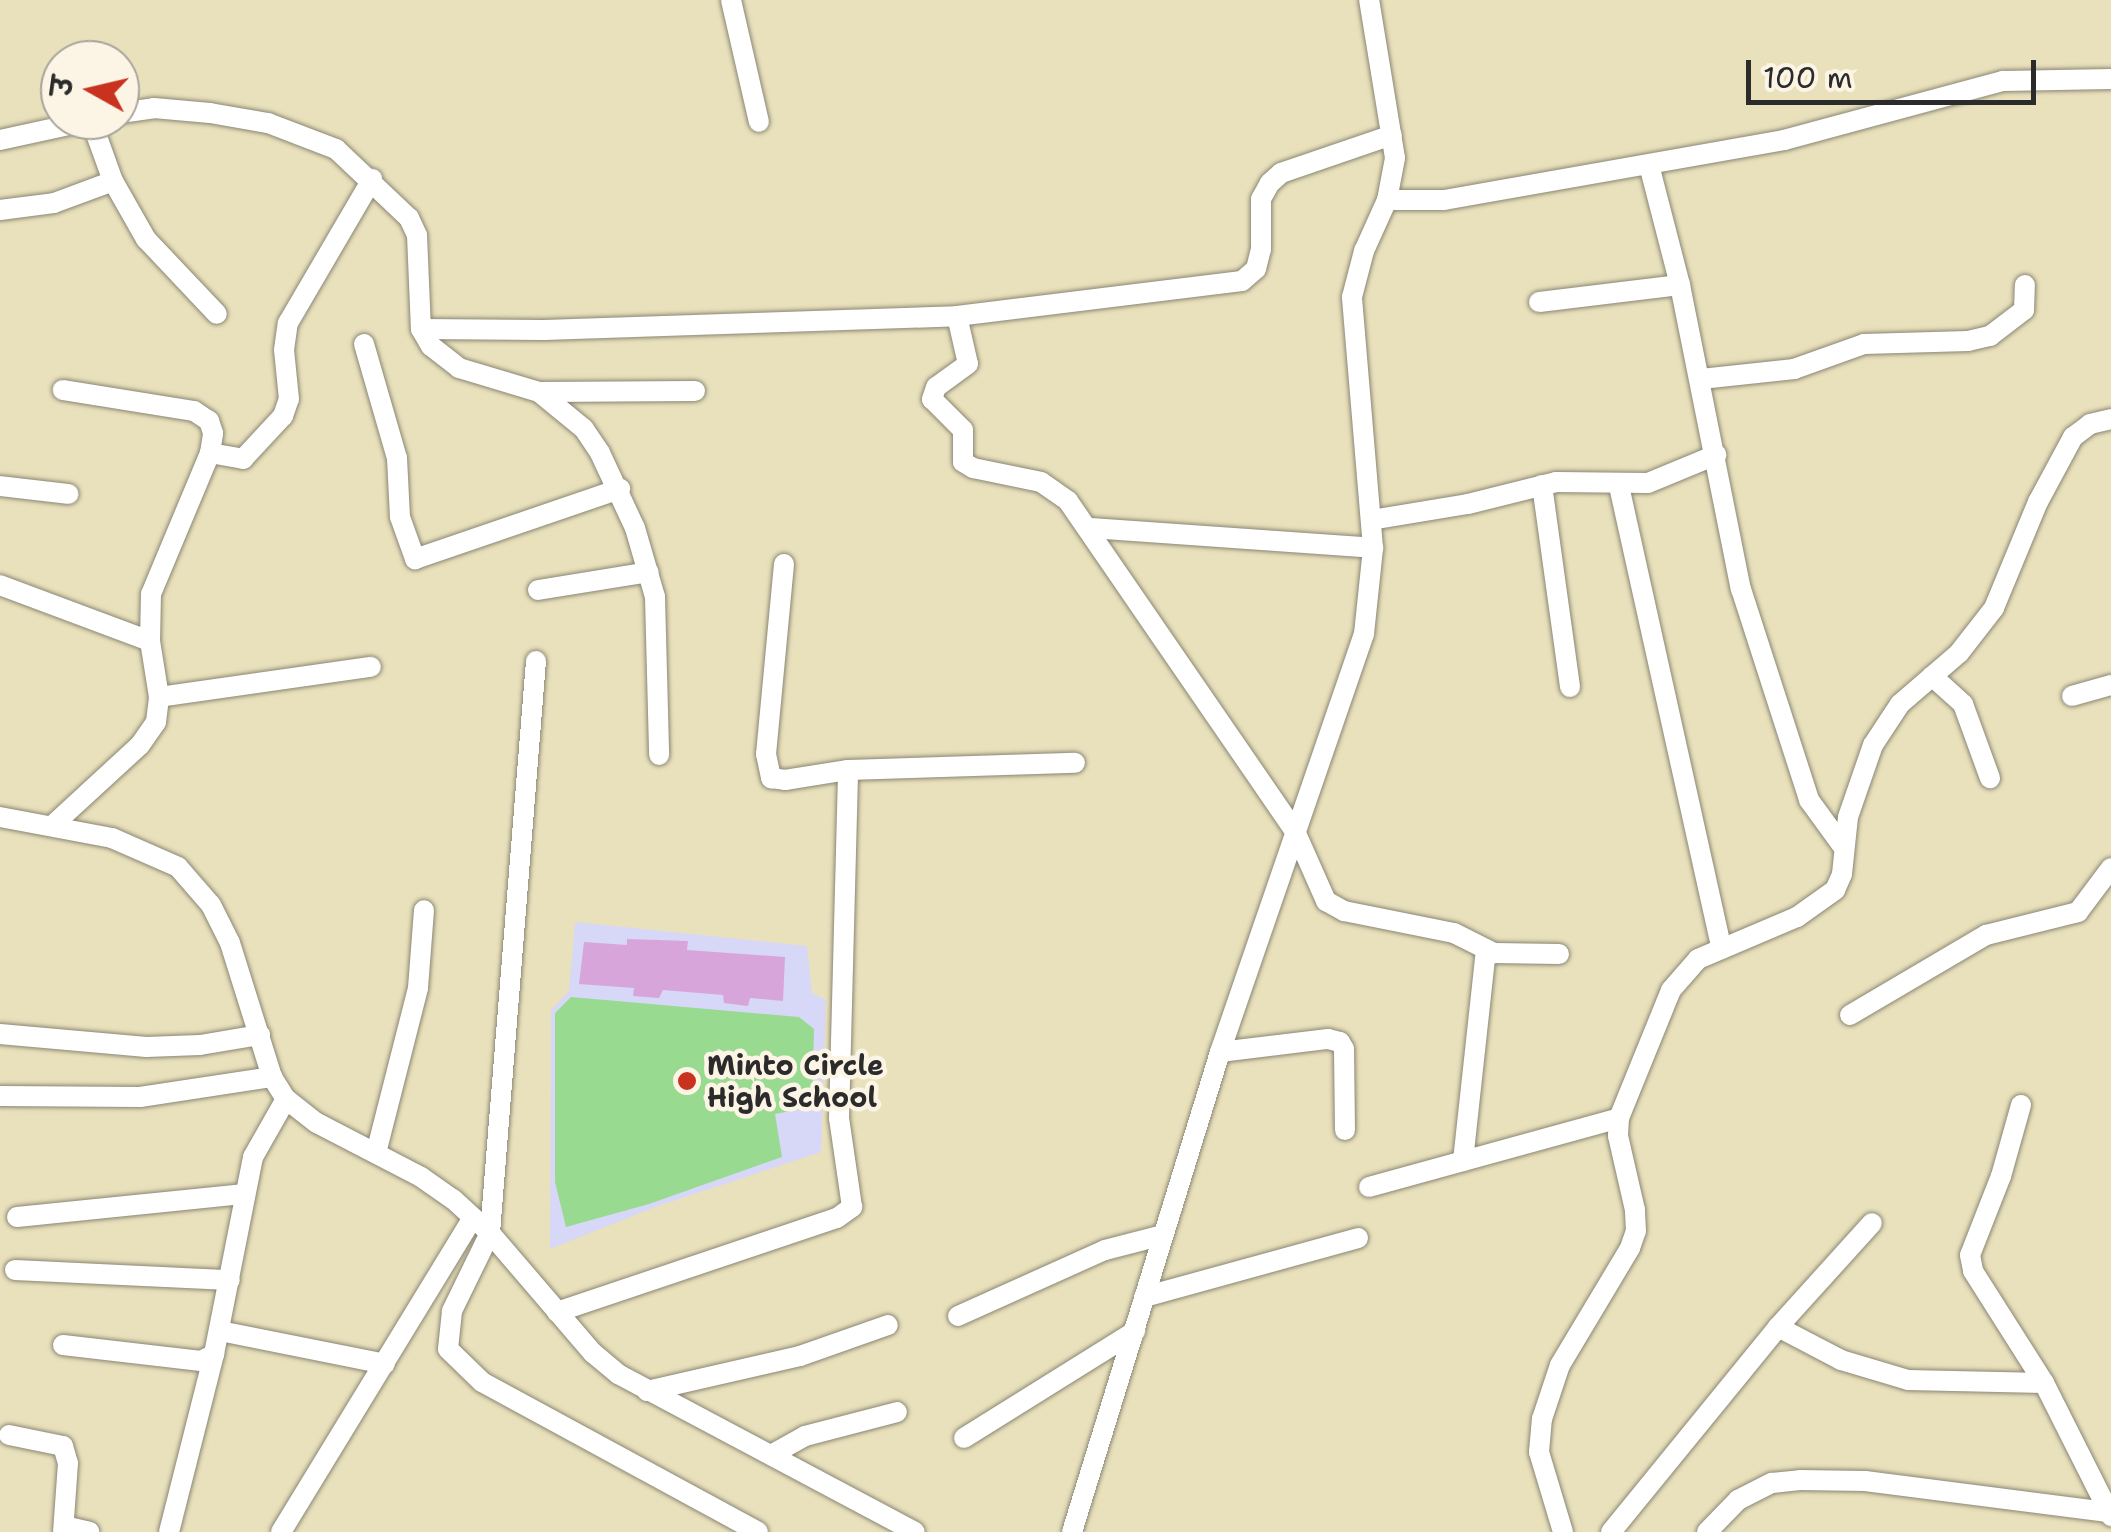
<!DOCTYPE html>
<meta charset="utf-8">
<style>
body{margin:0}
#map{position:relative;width:2111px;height:1532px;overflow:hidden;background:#e9e1bc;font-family:"Shantell Sans","Playpen Sans Deva",sans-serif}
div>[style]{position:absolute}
.built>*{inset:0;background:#d7d7f8}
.green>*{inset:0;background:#98da90}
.building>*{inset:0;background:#d8a5da}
.roads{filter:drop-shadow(0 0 2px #8a8674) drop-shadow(0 0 2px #8a8674)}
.minor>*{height:20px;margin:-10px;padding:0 10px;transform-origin:10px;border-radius:10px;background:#fff}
.dots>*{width:28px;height:28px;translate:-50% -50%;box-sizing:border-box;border:5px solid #fcf5e5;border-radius:50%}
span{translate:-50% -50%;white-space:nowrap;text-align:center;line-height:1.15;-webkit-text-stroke:9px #fcf5e5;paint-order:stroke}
.poi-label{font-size:28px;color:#2b2b2b;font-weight:700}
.left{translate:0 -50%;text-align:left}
.north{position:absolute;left:40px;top:40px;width:100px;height:100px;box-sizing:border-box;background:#fcf5e5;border:2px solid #a8a49b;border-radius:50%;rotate:278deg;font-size:28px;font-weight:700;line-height:40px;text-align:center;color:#2b2b2b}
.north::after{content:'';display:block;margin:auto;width:35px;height:45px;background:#c8321e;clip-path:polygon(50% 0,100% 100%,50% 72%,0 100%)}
.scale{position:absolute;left:1746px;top:60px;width:290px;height:45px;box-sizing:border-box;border:5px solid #2b2b2b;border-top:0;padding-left:12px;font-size:30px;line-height:35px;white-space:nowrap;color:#2b2b2b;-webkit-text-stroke:8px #fcf5e5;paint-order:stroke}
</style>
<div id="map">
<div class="built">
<i style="clip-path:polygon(575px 922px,807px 946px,812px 993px,826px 1000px,821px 1152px,655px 1207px,550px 1249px,551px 1010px,569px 991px)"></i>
</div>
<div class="green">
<i style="clip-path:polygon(571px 997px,799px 1017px,814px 1029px,812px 1107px,775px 1114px,782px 1157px,649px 1204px,566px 1227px,555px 1182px,555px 1013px)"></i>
</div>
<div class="building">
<i style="clip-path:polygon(627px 939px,688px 941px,687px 950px,785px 957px,783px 1001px,750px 998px,748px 1006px,724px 1003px,723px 995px,663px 990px,659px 998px,633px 996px,634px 988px,579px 984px,584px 942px,627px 945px)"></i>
</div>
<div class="roads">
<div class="minor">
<i style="left:731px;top:0;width:125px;rotate:77.1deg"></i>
<i style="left:120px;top:113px;width:34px;rotate:-8deg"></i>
<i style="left:154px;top:108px;width:56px;rotate:5.1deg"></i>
<i style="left:210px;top:113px;width:59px;rotate:9.8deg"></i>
<i style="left:268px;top:123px;width:73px;rotate:20.9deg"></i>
<i style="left:336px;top:149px;width:100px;rotate:43.4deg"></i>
<i style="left:409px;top:218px;width:19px;rotate:65deg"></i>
<i style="left:417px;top:235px;width:94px;rotate:87.6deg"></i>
<i style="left:421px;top:329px;width:123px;rotate:0.5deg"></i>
<i style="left:544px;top:330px;width:413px;rotate:-1.9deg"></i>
<i style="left:957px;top:316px;width:287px;rotate:-7deg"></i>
<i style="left:1242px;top:281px;width:18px;rotate:-41deg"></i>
<i style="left:1256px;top:269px;width:21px;rotate:-76deg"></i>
<i style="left:1261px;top:249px;width:50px;rotate:-90deg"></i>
<i style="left:1261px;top:199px;width:18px;rotate:-61deg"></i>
<i style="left:1270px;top:183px;width:15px;rotate:-42deg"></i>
<i style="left:1281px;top:173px;width:117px;rotate:-18.9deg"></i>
<i style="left:91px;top:120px;width:65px;rotate:70.2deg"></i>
<i style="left:113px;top:181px;width:67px;rotate:60.4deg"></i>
<i style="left:146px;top:239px;width:103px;rotate:46.6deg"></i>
<i style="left:0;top:140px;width:94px;rotate:-12.3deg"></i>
<i style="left:1649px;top:165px;width:124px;rotate:75.5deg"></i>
<i style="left:1680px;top:285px;width:310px;rotate:78.7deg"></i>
<i style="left:1741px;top:589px;width:222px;rotate:72.1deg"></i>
<i style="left:1809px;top:800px;width:59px;rotate:53.9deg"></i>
<i style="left:1387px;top:200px;width:57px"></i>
<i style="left:1444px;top:200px;width:345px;rotate:-10deg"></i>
<i style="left:1784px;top:140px;width:227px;rotate:-15.1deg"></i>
<i style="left:2003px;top:81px;width:108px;rotate:-1.1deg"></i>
<i style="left:0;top:210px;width:54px;rotate:-7.4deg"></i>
<i style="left:54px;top:203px;width:63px;rotate:-20.4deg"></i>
<i style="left:1539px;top:302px;width:142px;rotate:-6.9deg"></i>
<i style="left:957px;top:316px;width:49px;rotate:77.1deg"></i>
<i style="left:968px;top:364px;width:39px;rotate:144deg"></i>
<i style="left:936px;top:387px;width:13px;rotate:108deg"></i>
<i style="left:932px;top:399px;width:44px;rotate:45deg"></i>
<i style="left:963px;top:430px;width:32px;rotate:90deg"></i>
<i style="left:963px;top:462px;width:12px;rotate:31deg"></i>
<i style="left:973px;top:468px;width:69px;rotate:11.6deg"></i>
<i style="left:1041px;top:482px;width:33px;rotate:35deg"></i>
<i style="left:1068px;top:501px;width:401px;rotate:55.5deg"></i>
<i style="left:1295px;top:831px;width:77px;rotate:66.1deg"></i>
<i style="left:1326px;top:901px;width:21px;rotate:29deg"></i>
<i style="left:1344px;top:911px;width:112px;rotate:11.3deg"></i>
<i style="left:1454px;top:933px;width:45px;rotate:26.6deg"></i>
<i style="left:1494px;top:953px;width:65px;rotate:0.9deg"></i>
<i style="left:421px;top:329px;width:20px;rotate:60deg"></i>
<i style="left:431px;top:346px;width:36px;rotate:38deg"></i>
<i style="left:459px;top:368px;width:84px;rotate:16.7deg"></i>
<i style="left:539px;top:392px;width:58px;rotate:39.4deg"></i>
<i style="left:584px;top:429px;width:29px;rotate:56deg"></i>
<i style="left:600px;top:453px;width:83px;rotate:65deg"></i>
<i style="left:635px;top:528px;width:72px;rotate:73.8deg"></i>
<i style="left:655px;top:597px;width:158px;rotate:88.5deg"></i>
<i style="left:364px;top:344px;width:119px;rotate:73.9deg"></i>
<i style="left:397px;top:458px;width:59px;rotate:87.1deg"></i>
<i style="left:400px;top:517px;width:45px;rotate:70.3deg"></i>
<i style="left:415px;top:559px;width:217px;rotate:-18.9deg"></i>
<i style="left:1701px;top:379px;width:94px;rotate:-6.1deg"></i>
<i style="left:1794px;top:369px;width:74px;rotate:-19.7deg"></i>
<i style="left:1864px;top:344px;width:104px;rotate:-1.7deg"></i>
<i style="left:1968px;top:341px;width:23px;rotate:-13deg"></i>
<i style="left:1990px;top:336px;width:43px;rotate:-37.4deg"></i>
<i style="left:2024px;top:310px;width:25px;rotate:-88deg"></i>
<i style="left:539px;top:392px;width:156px;rotate:-0.4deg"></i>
<i style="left:210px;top:453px;width:34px;rotate:10deg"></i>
<i style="left:243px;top:459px;width:59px;rotate:-47.1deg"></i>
<i style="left:283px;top:416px;width:18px;rotate:-71deg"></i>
<i style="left:289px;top:399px;width:49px;rotate:-95.8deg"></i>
<i style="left:284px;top:350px;width:27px;rotate:-82deg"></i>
<i style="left:288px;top:323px;width:167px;rotate:-59.7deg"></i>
<i style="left:1542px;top:485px;width:204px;rotate:82.1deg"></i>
<i style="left:0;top:486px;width:69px;rotate:6.6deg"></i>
<i style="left:1619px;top:486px;width:474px;rotate:77.5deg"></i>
<i style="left:1371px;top:520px;width:98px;rotate:-9.4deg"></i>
<i style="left:1468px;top:504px;width:91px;rotate:-14deg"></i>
<i style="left:1556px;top:482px;width:92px;rotate:0.6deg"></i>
<i style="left:1648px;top:483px;width:74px;rotate:-22.4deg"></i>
<i style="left:1090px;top:528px;width:284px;rotate:4deg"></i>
<i style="left:784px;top:564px;width:191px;rotate:95.4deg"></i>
<i style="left:766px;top:754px;width:25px;rotate:78deg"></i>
<i style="left:771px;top:778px;width:14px;rotate:8deg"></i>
<i style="left:785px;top:780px;width:64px;rotate:-9deg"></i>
<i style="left:848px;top:770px;width:227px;rotate:-1.8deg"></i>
<i style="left:0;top:585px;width:160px;rotate:20.5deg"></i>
<i style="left:538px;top:590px;width:112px;rotate:-9.2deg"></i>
<i style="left:536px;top:661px;width:574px;rotate:94.6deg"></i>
<i style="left:490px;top:1233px;width:87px;rotate:116deg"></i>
<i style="left:452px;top:1311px;width:38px;rotate:96deg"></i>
<i style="left:448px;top:1349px;width:47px;rotate:44.1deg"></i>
<i style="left:482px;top:1382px;width:314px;rotate:28.5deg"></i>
<i style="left:1932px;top:676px;width:42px;rotate:42.1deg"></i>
<i style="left:1963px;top:704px;width:79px;rotate:70deg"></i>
<i style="left:2072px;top:696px;width:41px;rotate:-15.8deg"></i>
<i style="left:159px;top:697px;width:214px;rotate:-8.1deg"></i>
<i style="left:0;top:817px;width:114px;rotate:10.6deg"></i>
<i style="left:112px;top:838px;width:72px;rotate:23.7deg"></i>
<i style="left:178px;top:867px;width:50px;rotate:49deg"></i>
<i style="left:211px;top:905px;width:42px;rotate:63.4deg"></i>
<i style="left:230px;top:943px;width:140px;rotate:72.6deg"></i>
<i style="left:272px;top:1077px;width:26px;rotate:58deg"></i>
<i style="left:286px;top:1099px;width:39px;rotate:38deg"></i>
<i style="left:317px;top:1123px;width:117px;rotate:27.4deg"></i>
<i style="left:421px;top:1177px;width:39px;rotate:35deg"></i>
<i style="left:453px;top:1199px;width:50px;rotate:42.6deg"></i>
<i style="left:490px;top:1233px;width:158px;rotate:49.4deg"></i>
<i style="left:593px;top:1353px;width:33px;rotate:40deg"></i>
<i style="left:618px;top:1374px;width:336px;rotate:28deg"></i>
<i style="left:53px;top:825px;width:118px;rotate:-42.6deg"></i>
<i style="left:140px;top:745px;width:28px;rotate:-55deg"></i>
<i style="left:156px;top:722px;width:25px;rotate:-83deg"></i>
<i style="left:159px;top:697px;width:57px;rotate:-99.1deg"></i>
<i style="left:150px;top:641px;width:47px;rotate:-88.8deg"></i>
<i style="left:151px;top:594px;width:153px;rotate:-67.3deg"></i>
<i style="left:210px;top:453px;width:20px;rotate:-81deg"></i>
<i style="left:213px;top:433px;width:13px;rotate:-108deg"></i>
<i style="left:209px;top:421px;width:18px;rotate:-146deg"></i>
<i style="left:194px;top:411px;width:133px;rotate:-170.9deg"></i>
<i style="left:1850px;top:1015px;width:158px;rotate:-30.5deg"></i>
<i style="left:1986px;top:935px;width:95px;rotate:-14deg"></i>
<i style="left:2078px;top:912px;width:55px;rotate:-53.1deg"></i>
<i style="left:0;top:1034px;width:147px;rotate:5.1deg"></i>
<i style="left:146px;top:1047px;width:54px;rotate:-2.1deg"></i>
<i style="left:200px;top:1045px;width:61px;rotate:-9.5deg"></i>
<i style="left:1220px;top:1052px;width:109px;rotate:-6.9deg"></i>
<i style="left:1328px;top:1039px;width:12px;rotate:14deg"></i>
<i style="left:1340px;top:1042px;width:8px;rotate:60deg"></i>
<i style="left:1344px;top:1049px;width:81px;rotate:89.3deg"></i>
<i style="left:0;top:1096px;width:140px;rotate:0.4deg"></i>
<i style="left:140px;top:1097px;width:134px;rotate:-8.6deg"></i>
<i style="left:2021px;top:1105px;width:74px;rotate:105.7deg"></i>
<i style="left:2001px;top:1176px;width:85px;rotate:111.4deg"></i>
<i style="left:1970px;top:1255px;width:16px;rotate:79deg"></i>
<i style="left:1973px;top:1271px;width:133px;rotate:57.6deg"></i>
<i style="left:2044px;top:1383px;width:149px;rotate:63.3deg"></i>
<i style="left:376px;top:1153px;width:170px;rotate:-75.7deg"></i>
<i style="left:418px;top:988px;width:78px;rotate:-85.6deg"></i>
<i style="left:1463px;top:1161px;width:212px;rotate:-83.8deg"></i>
<i style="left:1369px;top:1187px;width:259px;rotate:-15.4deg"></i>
<i style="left:17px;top:1217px;width:229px;rotate:-5.8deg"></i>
<i style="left:15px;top:1270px;width:215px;rotate:2.7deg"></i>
<i style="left:1144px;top:1297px;width:222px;rotate:-15.4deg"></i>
<i style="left:557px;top:1312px;width:295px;rotate:-18.6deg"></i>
<i style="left:837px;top:1218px;width:19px;rotate:-36deg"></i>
<i style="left:852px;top:1207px;width:90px;rotate:-98.3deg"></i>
<i style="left:839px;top:1118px;width:348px;rotate:-88.5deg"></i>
<i style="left:958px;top:1316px;width:161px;rotate:-24.2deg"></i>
<i style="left:1105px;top:1250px;width:60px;rotate:-14.5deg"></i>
<i style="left:1778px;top:1327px;width:71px;rotate:27.6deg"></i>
<i style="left:1841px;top:1360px;width:70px;rotate:16.6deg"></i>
<i style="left:1908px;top:1380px;width:136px;rotate:1.3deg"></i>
<i style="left:220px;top:1331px;width:168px;rotate:11.3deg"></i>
<i style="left:63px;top:1345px;width:139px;rotate:6.6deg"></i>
<i style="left:201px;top:1361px;width:15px;rotate:-28deg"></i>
<i style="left:214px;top:1354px;width:201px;rotate:-78.8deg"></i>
<i style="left:253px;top:1157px;width:67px;rotate:-60.4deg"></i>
<i style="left:647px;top:1391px;width:157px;rotate:-12.9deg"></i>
<i style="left:800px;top:1356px;width:93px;rotate:-19.4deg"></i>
<i style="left:9px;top:1435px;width:55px;rotate:11.5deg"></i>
<i style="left:63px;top:1446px;width:18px;rotate:74deg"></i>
<i style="left:68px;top:1463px;width:69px;rotate:94.1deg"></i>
<i style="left:964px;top:1438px;width:202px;rotate:-32deg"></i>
<i style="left:771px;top:1455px;width:39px;rotate:-29deg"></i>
<i style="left:805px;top:1436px;width:95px;rotate:-14.6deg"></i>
<i style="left:64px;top:1526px;width:26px;rotate:13deg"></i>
<i style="left:169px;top:1532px;width:184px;rotate:-75.8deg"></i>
<i style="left:281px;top:1532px;width:368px;rotate:-58.6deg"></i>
<i style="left:1072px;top:1532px;width:502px;rotate:-72.86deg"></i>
<i style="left:1220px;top:1052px;width:442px;rotate:-71deg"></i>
<i style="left:1364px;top:634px;width:86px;rotate:-84deg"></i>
<i style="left:1373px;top:548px;width:252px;rotate:-94.8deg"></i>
<i style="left:1352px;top:297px;width:48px;rotate:-75.4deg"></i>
<i style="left:1364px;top:251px;width:56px;rotate:-65.7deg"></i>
<i style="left:1387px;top:200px;width:43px;rotate:-79.2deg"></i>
<i style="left:1395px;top:158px;width:160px;rotate:-99.3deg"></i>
<i style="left:1563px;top:1532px;width:84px;rotate:-106.7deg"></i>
<i style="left:1539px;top:1452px;width:33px;rotate:-85deg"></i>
<i style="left:1542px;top:1419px;width:57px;rotate:-71.6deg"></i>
<i style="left:1560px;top:1365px;width:136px;rotate:-59.1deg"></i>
<i style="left:1630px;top:1248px;width:18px;rotate:-71deg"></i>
<i style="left:1636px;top:1231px;width:21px;rotate:-93deg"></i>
<i style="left:1635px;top:1210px;width:76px;rotate:-102.9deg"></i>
<i style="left:1618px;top:1136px;width:18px;rotate:-87deg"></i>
<i style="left:1619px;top:1118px;width:138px;rotate:-67.9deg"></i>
<i style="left:1671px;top:990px;width:41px;rotate:-48.9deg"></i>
<i style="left:1698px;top:959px;width:108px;rotate:-23deg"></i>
<i style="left:1797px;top:917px;width:47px;rotate:-35.4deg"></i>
<i style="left:1835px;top:890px;width:17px;rotate:-66deg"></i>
<i style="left:1842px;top:874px;width:57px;rotate:-84deg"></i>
<i style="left:1848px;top:817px;width:76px;rotate:-70.9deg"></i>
<i style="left:1873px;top:745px;width:49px;rotate:-56.6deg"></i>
<i style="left:1900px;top:704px;width:78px;rotate:-40.8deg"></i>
<i style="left:1959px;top:653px;width:57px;rotate:-52.1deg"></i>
<i style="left:1994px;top:608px;width:115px;rotate:-67.5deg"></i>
<i style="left:2038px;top:502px;width:74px;rotate:-61.7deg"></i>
<i style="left:2073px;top:437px;width:21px;rotate:-37deg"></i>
<i style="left:2090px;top:424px;width:22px;rotate:-13deg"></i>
<i style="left:1611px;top:1532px;width:264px;rotate:-50.8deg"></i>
<i style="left:1778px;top:1327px;width:140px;rotate:-47.9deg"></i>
<i style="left:1707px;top:1532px;width:45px;rotate:-45.9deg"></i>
<i style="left:1738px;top:1500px;width:38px;rotate:-27deg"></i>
<i style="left:1772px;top:1483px;width:28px;rotate:-6deg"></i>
<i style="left:1800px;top:1480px;width:65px;rotate:0.9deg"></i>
<i style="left:1865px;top:1481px;width:243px;rotate:7.3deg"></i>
</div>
</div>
<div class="dots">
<i style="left:687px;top:1081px;background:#c8321e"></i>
</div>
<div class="poi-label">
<span class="left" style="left:707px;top:1081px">Minto Circle<br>High School</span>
</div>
<div class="north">उ</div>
<div class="scale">100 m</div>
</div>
